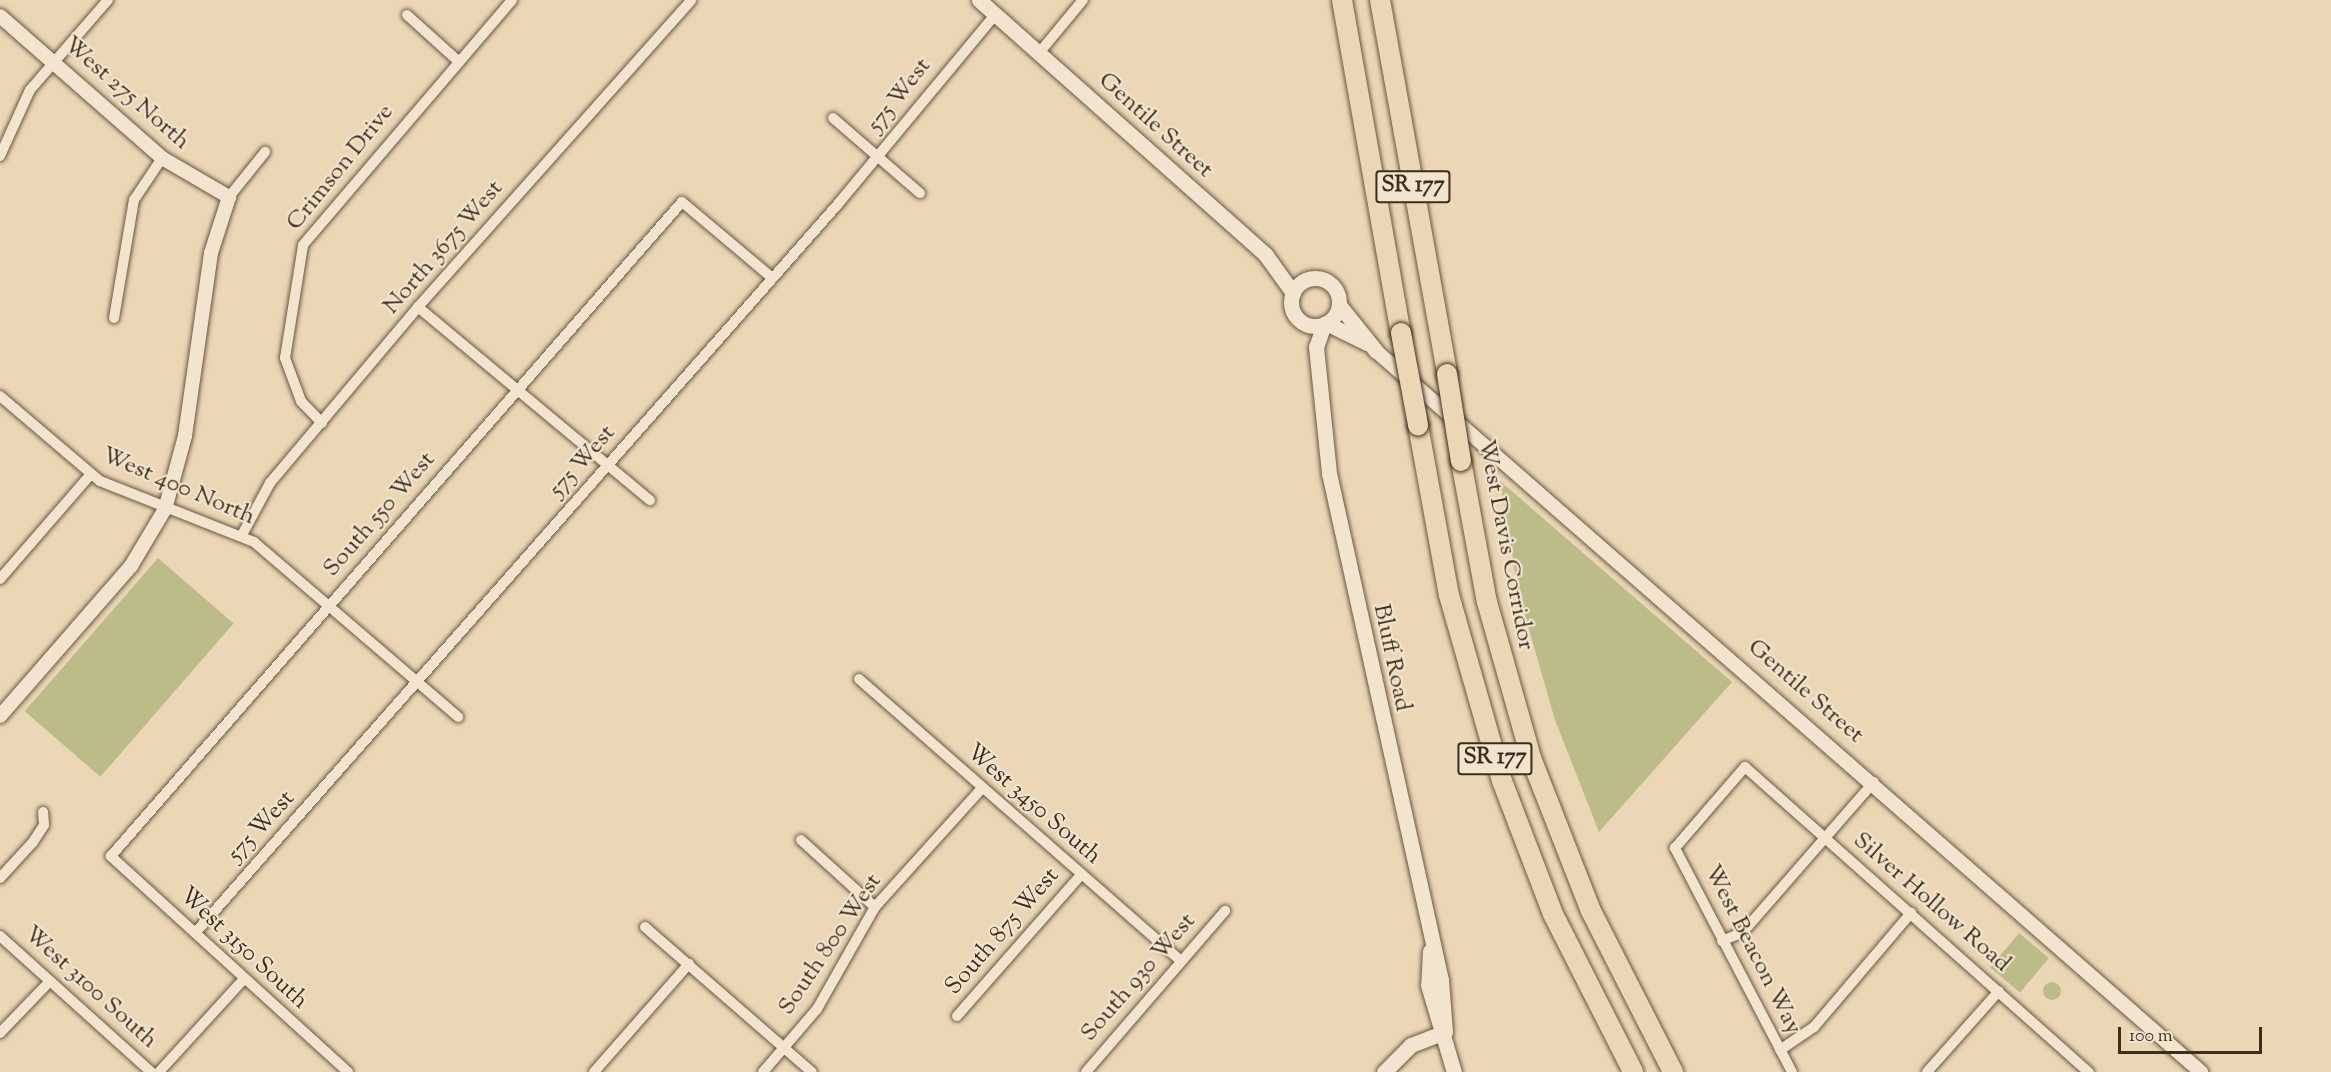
<!DOCTYPE html>
<style>
body{margin:0}
#map{position:relative;width:2331px;height:1072px;overflow:hidden;background:#ebd6b5;font-family:"Sorts Mill Goudy",serif}
div>[style]{position:absolute}
.green>*{inset:0;background:#bdbc89;transform-origin:0 0}
.round{border-radius:50%}
.roads{filter:drop-shadow(0 0 2px #685841) drop-shadow(0 0 2px #685841)}
.minor>*{height:10px;margin:-5px;padding:0 5px;transform-origin:5px;border-radius:5px;background:#f2e4cf}
.tertiary>*{height:14px;margin:-7px;padding:0 7px;transform-origin:7px;border-radius:7px;background:#f2e4cf}
.secondary>*{height:15px;margin:-7.5px;padding:0 7.5px;transform-origin:7.5px;border-radius:7.5px;background:#f2e4cf}
.secondary>.ring{margin:-7.5px;padding:0;box-sizing:content-box;background:none;border:15px solid #f2e4cf;border-radius:50%}
.motorway>*{height:20px;margin:-10px;padding:0 10px;transform-origin:10px;border-radius:10px;background:#ebd6b5}
.bridges{filter:drop-shadow(0 0 2px #3d2e1a) drop-shadow(0 0 2px #3d2e1a)}
.motorway-bridge>*{height:20px;margin:-10px;padding:0 10px;transform-origin:10px;border-radius:10px;background:#ebd6b5}
span{translate:-50% -50%;white-space:nowrap;text-align:center;line-height:1.15;-webkit-text-stroke:4.5px #f2e4cf;paint-order:stroke}
.shield-label span{padding:2px 4px;background:#f2e4cf;border:2px solid;border-radius:4px;-webkit-text-stroke-width:0}
.shield-label{font-size:22px;color:#3d2e1a;font-weight:700}
.street-label{font-size:24px;color:#3d2e1a}
.scale{position:absolute;left:2118px;top:1027px;width:144px;height:27px;box-sizing:border-box;border:3px solid #3d2e1a;border-top:0;padding-left:8px;font-size:18px;line-height:21px;white-space:nowrap;color:#3d2e1a;-webkit-text-stroke:4px #f2e4cf;paint-order:stroke}
</style>
<div id="map">
<div class="green">
<i style="clip-path:polygon(1500px 481px,1732px 682px,1599px 832px,1555px 720px,1518px 591px)"></i>
<i style="left:158px;top:558px;width:100px;height:203px;rotate:41deg"></i>
<i style="left:2019px;top:933px;width:39px;height:45px;rotate:40deg"></i>
<i class="round" style="left:2043px;top:982px;width:18px;height:18px"></i>
</div>
<div class="roads">
<div class="minor">
<i style="left:407px;top:15px;width:69px;rotate:42deg"></i>
<i style="left:1039px;top:53px;width:69px;rotate:-50.3deg"></i>
<i style="left:833px;top:118px;width:115px;rotate:40.8deg"></i>
<i style="left:0;top:156px;width:72px;rotate:-65.6deg"></i>
<i style="left:30px;top:90px;width:119px;rotate:-49.1deg"></i>
<i style="left:229px;top:197px;width:58px;rotate:-51.3deg"></i>
<i style="left:418px;top:307px;width:302px;rotate:39.8deg"></i>
<i style="left:114px;top:318px;width:120px;rotate:-80.4deg"></i>
<i style="left:134px;top:200px;width:50px;rotate:-56.3deg"></i>
<i style="left:0;top:396px;width:131px;rotate:40.4deg"></i>
<i style="left:100px;top:481px;width:166px;rotate:21.6deg"></i>
<i style="left:254px;top:542px;width:269px;rotate:40.6deg"></i>
<i style="left:322px;top:423px;width:30px;rotate:-134deg"></i>
<i style="left:301px;top:401px;width:46px;rotate:-110.4deg"></i>
<i style="left:285px;top:358px;width:114px;rotate:-80.9deg"></i>
<i style="left:303px;top:245px;width:322px;rotate:-49.5deg"></i>
<i style="left:242px;top:535px;width:59px;rotate:-61.7deg"></i>
<i style="left:270px;top:483px;width:230px;rotate:-49.9deg"></i>
<i style="left:418px;top:307px;width:411px;rotate:-48.3deg"></i>
<i style="left:0;top:579px;width:138px;rotate:-49.1deg"></i>
<i style="left:859px;top:679px;width:428px;rotate:41.2deg"></i>
<i style="left:801px;top:840px;width:100px;rotate:42.2deg"></i>
<i style="left:0;top:878px;width:49px;rotate:-47.5deg"></i>
<i style="left:33px;top:842px;width:20px;rotate:-57deg"></i>
<i style="left:44px;top:825px;width:13px;rotate:-94deg"></i>
<i style="left:645px;top:927px;width:221px;rotate:41deg"></i>
<i style="left:196px;top:932px;width:971px;rotate:-48.59deg"></i>
<i style="left:838px;top:204px;width:247px;rotate:-50.3deg"></i>
<i style="left:0;top:936px;width:203px;rotate:42deg"></i>
<i style="left:1722px;top:941px;width:23px;rotate:-23deg"></i>
<i style="left:1743px;top:932px;width:199px;rotate:-48.9deg"></i>
<i style="left:957px;top:1016px;width:188px;rotate:-48.7deg"></i>
<i style="left:0;top:1033px;width:72px;rotate:-46.1deg"></i>
<i style="left:1780px;top:1050px;width:41px;rotate:-34.1deg"></i>
<i style="left:1814px;top:1027px;width:150px;rotate:-49.6deg"></i>
<i style="left:159px;top:1072px;width:123px;rotate:-47.6deg"></i>
<i style="left:348px;top:1072px;width:321px;rotate:-137.7deg"></i>
<i style="left:111px;top:856px;width:868px;rotate:-48.88deg"></i>
<i style="left:682px;top:202px;width:116px;rotate:40.1deg"></i>
<i style="left:594px;top:1072px;width:144px;rotate:-48.7deg"></i>
<i style="left:763px;top:1072px;width:83px;rotate:-49.4deg"></i>
<i style="left:817px;top:1009px;width:117px;rotate:-60.4deg"></i>
<i style="left:875px;top:907px;width:160px;rotate:-48deg"></i>
<i style="left:1086px;top:1072px;width:213px;rotate:-49.2deg"></i>
<i style="left:1792px;top:1072px;width:253px;rotate:-117.6deg"></i>
<i style="left:1675px;top:848px;width:107px;rotate:-49.2deg"></i>
<i style="left:1745px;top:767px;width:460px;rotate:41.6deg"></i>
<i style="left:1927px;top:1072px;width:108px;rotate:-48.4deg"></i>
</div>
<div class="tertiary">
<i style="left:0;top:16px;width:215px;rotate:41.2deg"></i>
<i style="left:162px;top:158px;width:78px;rotate:30.2deg"></i>
<i style="left:229px;top:197px;width:59px;rotate:107.8deg"></i>
<i style="left:211px;top:253px;width:185px;rotate:98.1deg"></i>
<i style="left:185px;top:436px;width:76px;rotate:105.3deg"></i>
<i style="left:165px;top:509px;width:66px;rotate:120.8deg"></i>
<i style="left:131px;top:566px;width:199px;rotate:131.1deg"></i>
<i style="left:1376px;top:351px;width:1096px;rotate:41.15deg"></i>
</div>
<div class="secondary">
<i style="left:979px;top:0;width:383px;rotate:41.6deg"></i>
<i style="left:1265px;top:254px;width:48px;rotate:54.3deg"></i>
<i class="ring" style="left:1291px;top:278px;width:33px;height:33px"></i>
<i style="left:1339px;top:305px;width:59px;rotate:51.2deg"></i>
<i style="left:1326px;top:323px;width:46px;rotate:26deg"></i>
<i style="left:1324px;top:324px;width:24px;rotate:109deg"></i>
<i style="left:1316px;top:347px;width:127px;rotate:84.1deg"></i>
<i style="left:1329px;top:473px;width:519px;rotate:77.54deg"></i>
<i style="left:1441px;top:980px;width:52px;rotate:85.6deg"></i>
<i style="left:1430px;top:951px;width:34px;rotate:93deg"></i>
<i style="left:1428px;top:985px;width:91px;rotate:73.4deg"></i>
<i style="left:1384px;top:1072px;width:38px;rotate:-45deg"></i>
<i style="left:1411px;top:1045px;width:36px;rotate:-21deg"></i>
</div>
<div class="motorway">
<i style="left:1342px;top:0;width:338px;rotate:80deg"></i>
<i style="left:1380px;top:0;width:380px;rotate:79.8deg"></i>
<i style="left:1418px;top:425px;width:173px;rotate:79.7deg"></i>
<i style="left:1449px;top:595px;width:193px;rotate:74.1deg"></i>
<i style="left:1502px;top:781px;width:142px;rotate:69deg"></i>
<i style="left:1553px;top:914px;width:177px;rotate:63.1deg"></i>
<i style="left:1461px;top:461px;width:143px;rotate:79.6deg"></i>
<i style="left:1487px;top:602px;width:162px;rotate:74.2deg"></i>
<i style="left:1531px;top:758px;width:164px;rotate:68.6deg"></i>
<i style="left:1591px;top:911px;width:181px;rotate:63deg"></i>
</div>
</div>
<div class="bridges">
<div class="motorway-bridge">
<i style="left:1401px;top:333px;width:94px;rotate:79.5deg"></i>
<i style="left:1447px;top:374px;width:88px;rotate:80.9deg"></i>
</div>
</div>
<div class="shield-label">
<span style="left:1413px;top:187px">SR 177</span>
<span style="left:1495px;top:759px">SR 177</span>
</div>
<div class="street-label">
<span style="left:126px;top:94px;rotate:41deg">West 275 North</span>
<span style="left:900px;top:96px;rotate:-52deg">575 West</span>
<span style="left:1155px;top:126px;rotate:42deg">Gentile Street</span>
<span style="left:341px;top:168px;rotate:-51deg">Crimson Drive</span>
<span style="left:444px;top:248px;rotate:-49deg">North 3675 West</span>
<span style="left:583px;top:462px;rotate:-49deg">575 West</span>
<span style="left:178px;top:487px;rotate:23deg">West 400 North</span>
<span style="left:380px;top:515px;rotate:-49deg">South 550 West</span>
<span style="left:1505px;top:545px;rotate:79deg">West Davis Corridor</span>
<span style="left:1391px;top:658px;rotate:78deg">Bluff Road</span>
<span style="left:1805px;top:692px;rotate:41deg">Gentile Street</span>
<span style="left:1033px;top:805px;rotate:41deg">West 3450 South</span>
<span style="left:262px;top:827px;rotate:-48deg">575 West</span>
<span style="left:1931px;top:903px;rotate:41deg">Silver Hollow Road</span>
<span style="left:1003px;top:932px;rotate:-49deg">South 875 West</span>
<span style="left:831px;top:945px;rotate:-56deg">South 800 West</span>
<span style="left:243px;top:949px;rotate:43deg">West 3150 South</span>
<span style="left:1752px;top:950px;rotate:63deg">West Beacon Way</span>
<span style="left:1139px;top:978px;rotate:-49deg">South 930 West</span>
<span style="left:90px;top:988px;rotate:42deg">West 3100 South</span>
</div>
<div class="scale">100 m</div>
</div>
